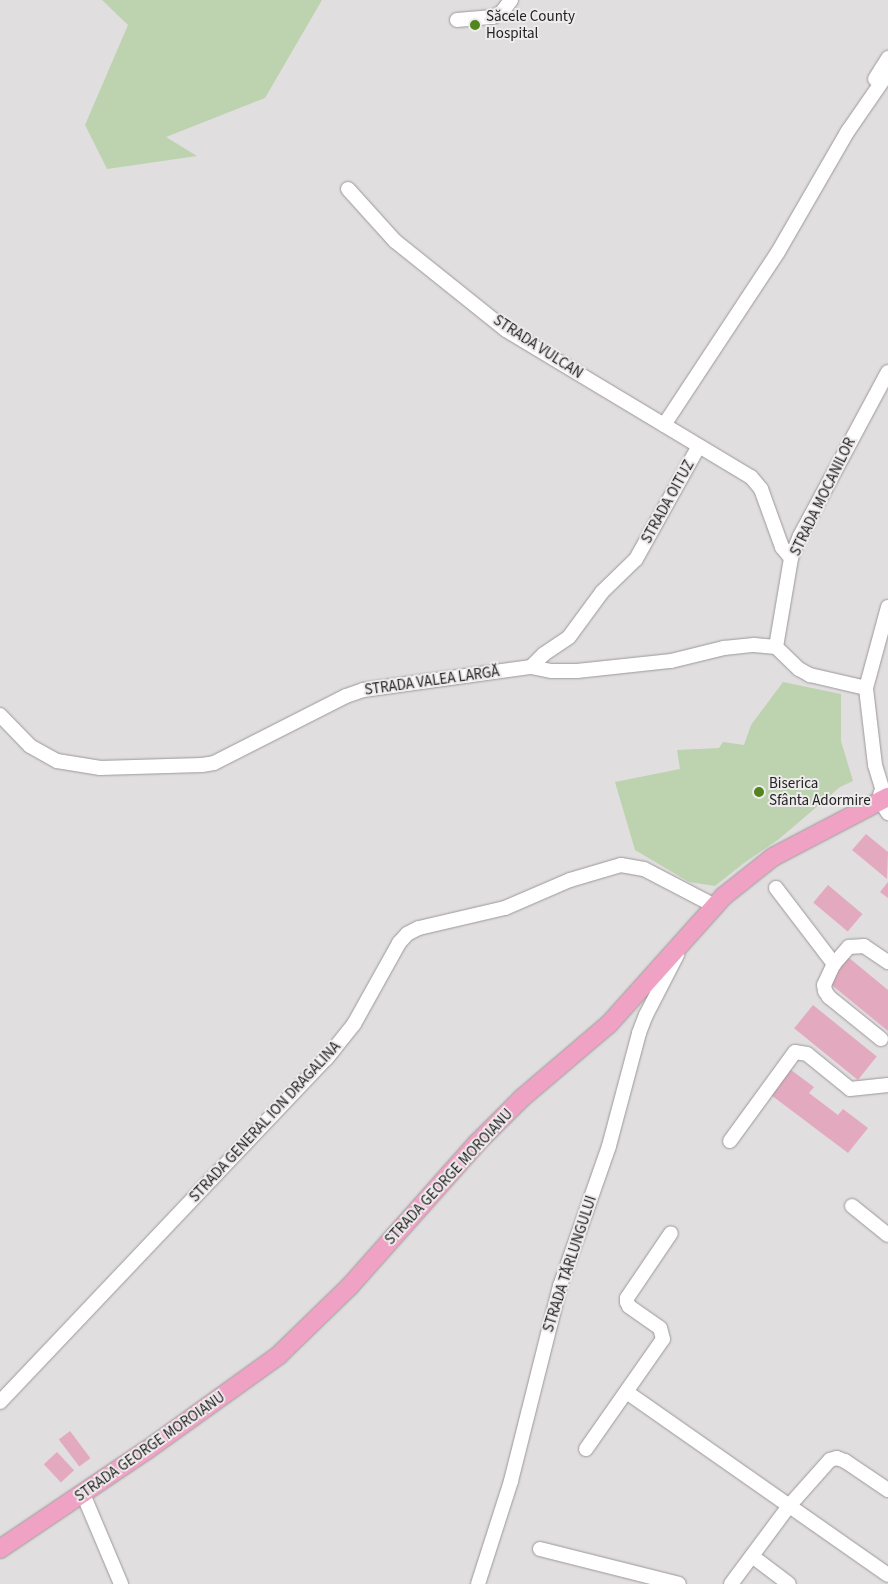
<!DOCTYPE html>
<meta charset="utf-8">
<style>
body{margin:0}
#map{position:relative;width:888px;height:1584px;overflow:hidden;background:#e1dedf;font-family:"Source Sans 3",sans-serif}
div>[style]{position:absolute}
.green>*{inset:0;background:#bdd2af}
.building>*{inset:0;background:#e3aabf;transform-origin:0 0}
.roads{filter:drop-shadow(0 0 1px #9c9899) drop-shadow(0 0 1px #9c9899)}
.minor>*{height:14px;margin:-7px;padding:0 7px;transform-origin:7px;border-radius:7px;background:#fff}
.major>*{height:18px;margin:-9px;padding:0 9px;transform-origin:9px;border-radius:9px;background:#f0a2c5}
.dots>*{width:14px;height:14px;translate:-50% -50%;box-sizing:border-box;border:2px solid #eeebec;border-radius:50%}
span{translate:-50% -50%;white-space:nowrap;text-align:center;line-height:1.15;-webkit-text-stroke:4px #eeebec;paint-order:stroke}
.poi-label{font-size:15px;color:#232122}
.left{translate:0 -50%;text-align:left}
.street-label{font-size:15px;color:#232122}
</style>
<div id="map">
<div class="green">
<i style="clip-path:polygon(102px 0,322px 0,265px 98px,166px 137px,197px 156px,107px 169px,85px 125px,128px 25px)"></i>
<i style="clip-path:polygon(783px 682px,841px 694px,841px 741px,853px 781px,840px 787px,779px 839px,744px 863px,715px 886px,689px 882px,635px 850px,615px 782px,680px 769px,677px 750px,719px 748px,723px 742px,744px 745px,751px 725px)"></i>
</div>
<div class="building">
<i style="clip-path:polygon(866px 834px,888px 852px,887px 879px,852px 850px)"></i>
<i style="clip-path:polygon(888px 882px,888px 898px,880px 892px)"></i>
<i style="left:828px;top:885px;width:45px;height:23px;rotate:40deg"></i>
<i style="clip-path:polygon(848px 957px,888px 990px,888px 1031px,828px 982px)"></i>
<i style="left:813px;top:1005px;width:82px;height:30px;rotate:39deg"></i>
<i style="clip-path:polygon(791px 1070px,814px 1087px,809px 1093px,838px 1115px,843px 1109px,868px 1128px,848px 1153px,771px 1095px)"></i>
<i style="left:70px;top:1431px;width:34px;height:14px;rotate:53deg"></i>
<i style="left:57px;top:1452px;width:25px;height:18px;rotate:47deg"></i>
</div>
<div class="roads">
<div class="minor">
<i style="left:457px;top:20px;width:36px;rotate:-5deg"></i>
<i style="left:493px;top:17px;width:10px;rotate:-29deg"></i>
<i style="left:502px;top:12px;width:15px;rotate:-53deg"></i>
<i style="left:875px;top:79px;width:25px;rotate:-58deg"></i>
<i style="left:348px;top:189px;width:70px;rotate:47.9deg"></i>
<i style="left:395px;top:241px;width:142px;rotate:38.7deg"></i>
<i style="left:506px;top:330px;width:286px;rotate:31deg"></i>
<i style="left:751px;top:477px;width:16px;rotate:50deg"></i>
<i style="left:761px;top:489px;width:62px;rotate:70.1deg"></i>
<i style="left:782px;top:547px;width:14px;rotate:51deg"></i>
<i style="left:664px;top:425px;width:207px;rotate:-56.6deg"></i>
<i style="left:778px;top:252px;width:140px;rotate:-60deg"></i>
<i style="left:848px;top:131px;width:70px;rotate:-55.4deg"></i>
<i style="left:776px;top:647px;width:90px;rotate:-80.4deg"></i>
<i style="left:791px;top:558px;width:24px;rotate:-68deg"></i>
<i style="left:800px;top:536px;width:186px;rotate:-61.8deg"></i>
<i style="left:776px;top:647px;width:32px;rotate:44deg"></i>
<i style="left:799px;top:669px;width:13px;rotate:29deg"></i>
<i style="left:810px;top:675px;width:57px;rotate:13.1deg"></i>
<i style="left:531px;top:667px;width:18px;rotate:-45deg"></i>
<i style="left:544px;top:654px;width:30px;rotate:-34deg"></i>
<i style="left:569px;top:637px;width:56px;rotate:-53.7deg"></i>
<i style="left:602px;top:592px;width:47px;rotate:-44.1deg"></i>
<i style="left:636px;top:559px;width:129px;rotate:-60.9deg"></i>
<i style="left:0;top:715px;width:43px;rotate:45.9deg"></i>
<i style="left:30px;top:746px;width:31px;rotate:29deg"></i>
<i style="left:57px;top:761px;width:44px;rotate:9.2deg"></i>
<i style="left:100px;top:768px;width:102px;rotate:-1.7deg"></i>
<i style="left:202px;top:765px;width:12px;rotate:-9deg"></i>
<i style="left:214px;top:763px;width:148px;rotate:-26.9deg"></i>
<i style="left:346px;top:696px;width:18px;rotate:-19deg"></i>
<i style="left:363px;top:690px;width:170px;rotate:-7.8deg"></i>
<i style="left:531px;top:667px;width:21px;rotate:11deg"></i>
<i style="left:552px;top:671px;width:25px"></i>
<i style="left:577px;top:671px;width:95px;rotate:-6.1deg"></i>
<i style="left:671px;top:661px;width:55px;rotate:-13.8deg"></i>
<i style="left:724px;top:648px;width:30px;rotate:-6deg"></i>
<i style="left:754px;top:645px;width:22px;rotate:5deg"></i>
<i style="left:882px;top:788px;width:24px;rotate:-107deg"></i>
<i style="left:875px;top:765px;width:78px;rotate:-96.7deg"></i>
<i style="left:866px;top:688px;width:84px;rotate:-74.8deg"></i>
<i style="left:881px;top:792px;width:7px;rotate:106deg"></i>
<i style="left:879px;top:799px;width:17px;rotate:57deg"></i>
<i style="left:776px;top:888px;width:96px;rotate:52.7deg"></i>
<i style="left:881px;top:1039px;width:67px;rotate:-141.1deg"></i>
<i style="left:829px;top:997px;width:7px;rotate:-124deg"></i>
<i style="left:825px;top:991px;width:6px;rotate:-99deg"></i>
<i style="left:824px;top:985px;width:23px;rotate:-65deg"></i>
<i style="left:834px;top:964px;width:23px;rotate:-49deg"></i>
<i style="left:849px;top:947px;width:15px;rotate:-4deg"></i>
<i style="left:864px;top:946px;width:29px;rotate:34deg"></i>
<i style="left:730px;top:1141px;width:110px;rotate:-53.9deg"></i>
<i style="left:795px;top:1052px;width:12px;rotate:9deg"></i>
<i style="left:807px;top:1054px;width:55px;rotate:39.1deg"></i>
<i style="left:850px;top:1089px;width:38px;rotate:-6deg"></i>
<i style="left:852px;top:1206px;width:46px;rotate:38.9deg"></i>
<i style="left:628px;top:1393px;width:317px;rotate:35deg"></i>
<i style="left:0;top:1402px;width:473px;rotate:-46.5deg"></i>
<i style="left:326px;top:1059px;width:45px;rotate:-51.3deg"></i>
<i style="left:354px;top:1024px;width:93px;rotate:-60.9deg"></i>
<i style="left:399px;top:943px;width:12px;rotate:-48deg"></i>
<i style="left:407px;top:934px;width:13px;rotate:-27deg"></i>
<i style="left:419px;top:928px;width:88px;rotate:-13.1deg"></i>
<i style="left:505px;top:908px;width:71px;rotate:-23.3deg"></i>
<i style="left:570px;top:880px;width:53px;rotate:-16.4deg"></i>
<i style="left:621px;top:865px;width:23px;rotate:10deg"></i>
<i style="left:644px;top:869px;width:80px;rotate:27.5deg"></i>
<i style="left:586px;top:1449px;width:134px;rotate:-55deg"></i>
<i style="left:663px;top:1339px;width:11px;rotate:-105deg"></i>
<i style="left:660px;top:1328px;width:38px;rotate:-145deg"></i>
<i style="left:629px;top:1306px;width:4px;rotate:-117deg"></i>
<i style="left:627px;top:1302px;width:4px;rotate:-90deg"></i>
<i style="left:627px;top:1298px;width:78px;rotate:-55.9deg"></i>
<i style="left:83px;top:1494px;width:98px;rotate:67.1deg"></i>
<i style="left:540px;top:1549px;width:143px;rotate:14.1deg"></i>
<i style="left:752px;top:1556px;width:46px;rotate:37.1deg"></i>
<i style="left:478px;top:1584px;width:108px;rotate:-72.2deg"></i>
<i style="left:511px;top:1481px;width:201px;rotate:-75.9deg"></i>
<i style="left:560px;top:1286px;width:148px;rotate:-70.7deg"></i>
<i style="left:609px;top:1146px;width:117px;rotate:-75.1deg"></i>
<i style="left:639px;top:1033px;width:19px;rotate:-69deg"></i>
<i style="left:646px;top:1015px;width:68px;rotate:-62.7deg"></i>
<i style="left:731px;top:1584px;width:97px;rotate:-53.4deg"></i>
<i style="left:789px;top:1506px;width:62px;rotate:-48.3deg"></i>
<i style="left:830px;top:1460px;width:7px;rotate:-16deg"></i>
<i style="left:837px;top:1458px;width:9px;rotate:21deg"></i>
<i style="left:845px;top:1461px;width:52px;rotate:34deg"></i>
</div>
<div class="major">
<i style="left:0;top:1549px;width:177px;rotate:-34deg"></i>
<i style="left:147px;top:1450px;width:163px;rotate:-35.7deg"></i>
<i style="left:279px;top:1355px;width:99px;rotate:-44.2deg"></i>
<i style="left:350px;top:1286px;width:191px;rotate:-48.4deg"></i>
<i style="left:477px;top:1143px;width:64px;rotate:-45deg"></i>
<i style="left:522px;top:1098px;width:114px;rotate:-40.4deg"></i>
<i style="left:609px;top:1024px;width:172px;rotate:-48.1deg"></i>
<i style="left:724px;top:896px;width:63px;rotate:-38.5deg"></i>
<i style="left:773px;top:857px;width:130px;rotate:-27.6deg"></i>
</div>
</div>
<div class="dots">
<i style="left:475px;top:25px;background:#52861d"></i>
<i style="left:759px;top:792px;background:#52861d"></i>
</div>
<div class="poi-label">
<span class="left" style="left:486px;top:25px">Săcele County<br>Hospital</span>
<span class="left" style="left:769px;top:792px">Biserica<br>Sfânta Adormire</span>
</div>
<div class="street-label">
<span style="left:538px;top:347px;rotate:33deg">STRADA VULCAN</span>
<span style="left:823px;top:497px;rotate:-64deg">STRADA MOCANILOR</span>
<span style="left:668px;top:502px;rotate:-61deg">STRADA OITUZ</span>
<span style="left:432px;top:681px;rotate:-8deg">STRADA VALEA LARGĂ</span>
<span style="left:265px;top:1122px;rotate:-47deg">STRADA GENERAL ION DRAGALINA</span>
<span style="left:449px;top:1177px;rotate:-47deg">STRADA GEORGE MOROIANU</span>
<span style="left:570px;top:1264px;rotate:-72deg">STRADA TĂRLUNGULUI</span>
<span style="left:150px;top:1447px;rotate:-35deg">STRADA GEORGE MOROIANU</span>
</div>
</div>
